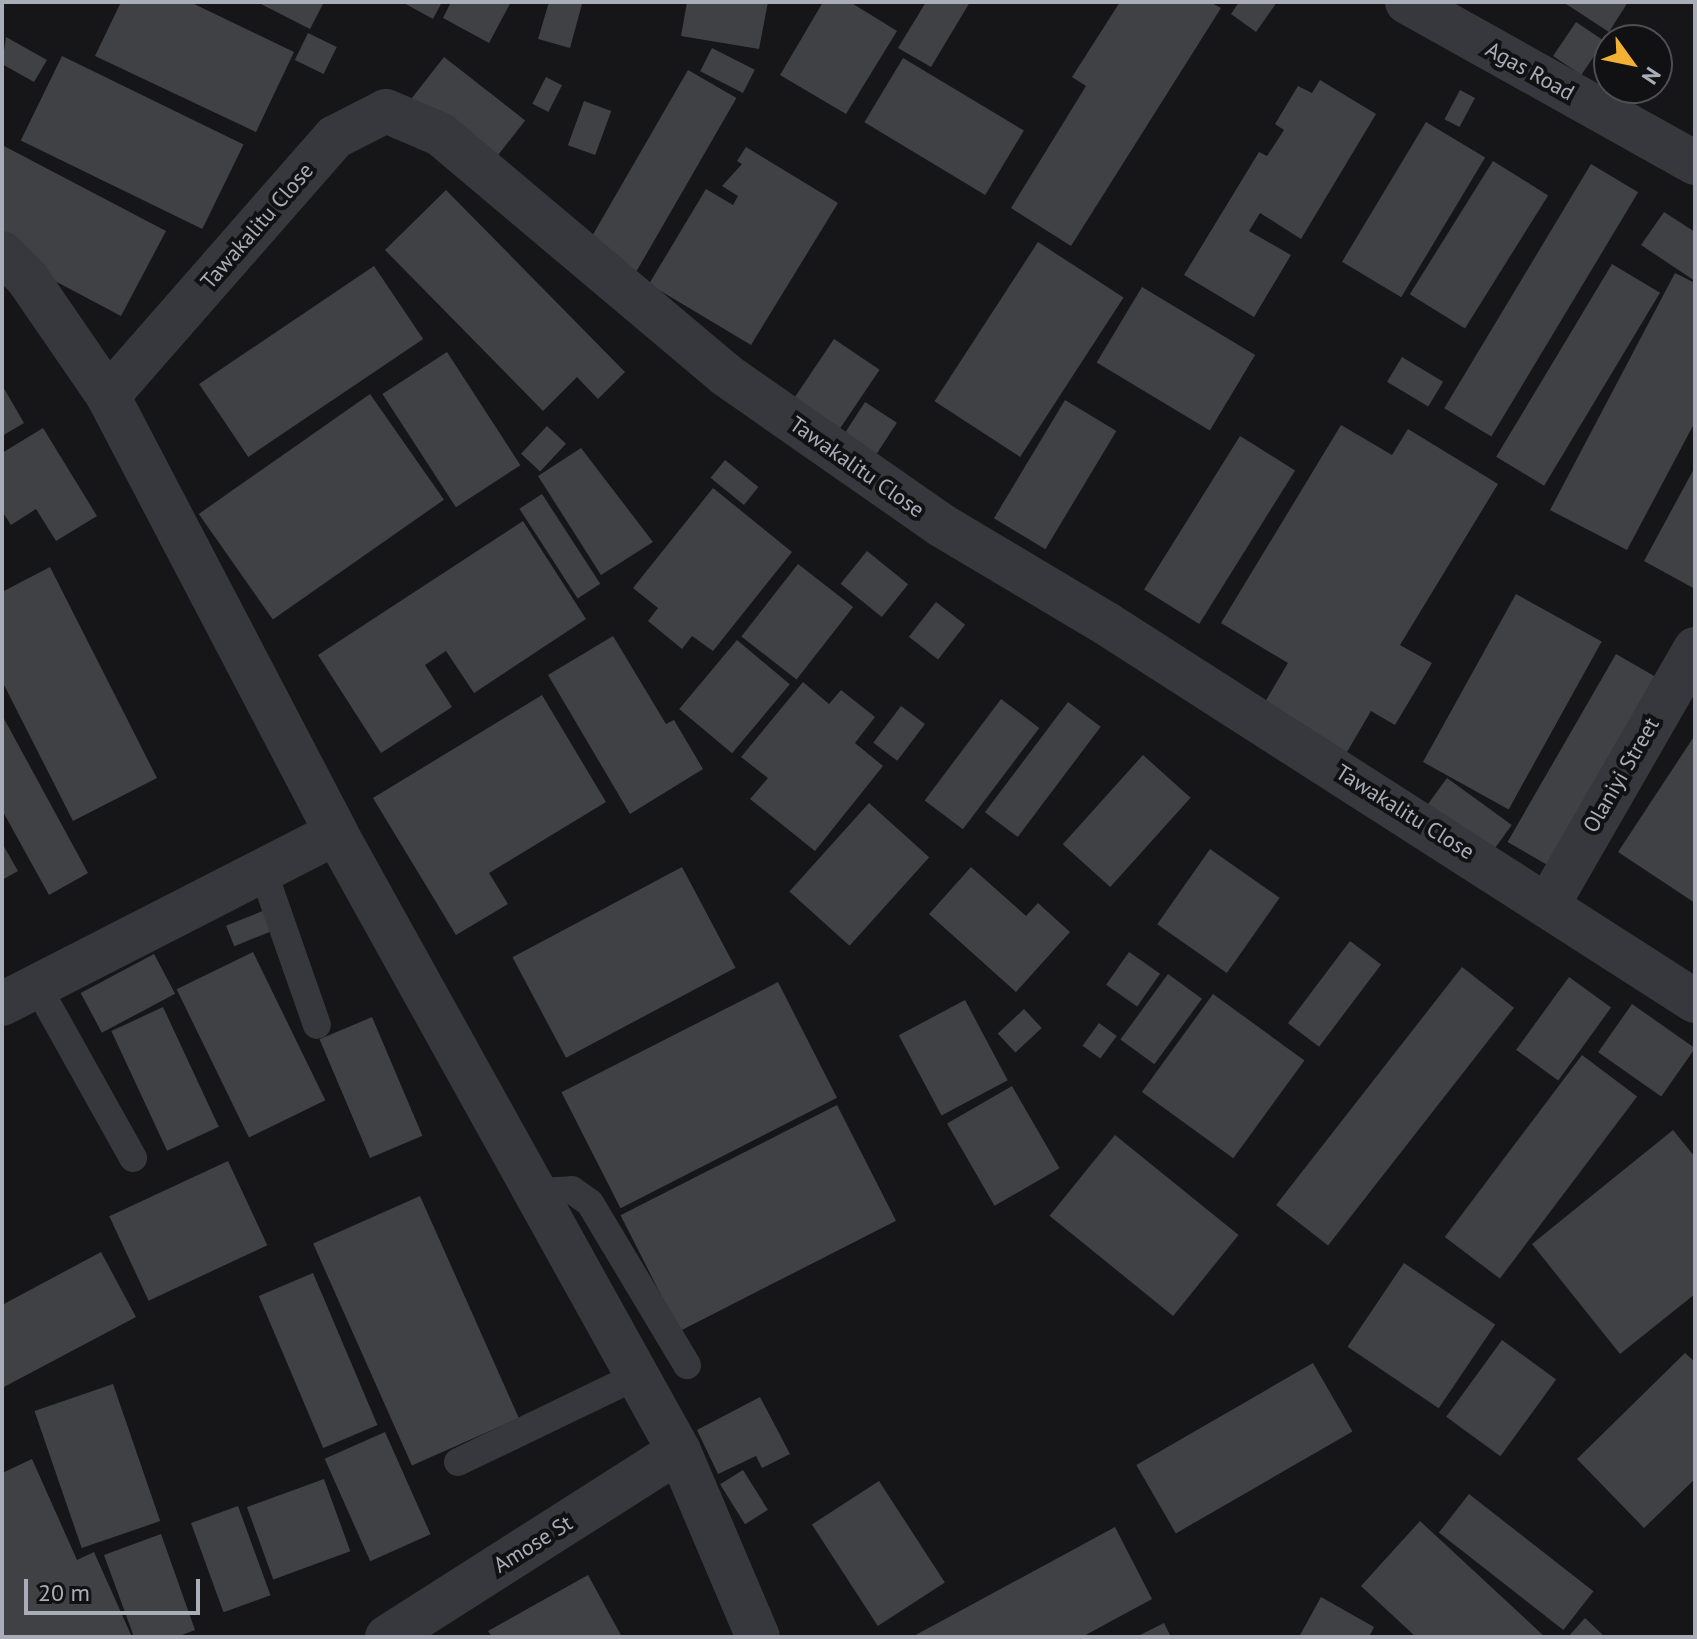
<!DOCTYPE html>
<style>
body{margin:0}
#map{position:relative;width:1697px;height:1639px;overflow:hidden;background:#161618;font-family:"PT Sans",sans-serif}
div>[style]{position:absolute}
.building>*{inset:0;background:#404145;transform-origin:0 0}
.lane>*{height:28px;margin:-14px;padding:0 14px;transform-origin:14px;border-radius:14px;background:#37383d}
.street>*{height:44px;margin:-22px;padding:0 22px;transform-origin:22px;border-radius:22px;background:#37383d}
span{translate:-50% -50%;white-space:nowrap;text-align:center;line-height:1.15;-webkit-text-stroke:8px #111113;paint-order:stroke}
.street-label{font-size:22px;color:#a8adb8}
.frame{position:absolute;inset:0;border:4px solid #a8adb8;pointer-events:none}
.north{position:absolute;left:1593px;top:24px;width:80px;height:80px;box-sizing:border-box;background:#111113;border:2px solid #4d4f55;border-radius:50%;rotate:123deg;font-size:22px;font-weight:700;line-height:32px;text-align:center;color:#a8adb8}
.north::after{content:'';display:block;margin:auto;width:28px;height:36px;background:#f2b134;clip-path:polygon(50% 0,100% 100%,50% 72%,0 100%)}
.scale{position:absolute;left:24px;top:1579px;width:176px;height:36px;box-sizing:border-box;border:4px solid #a8adb8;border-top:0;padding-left:10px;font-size:24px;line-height:28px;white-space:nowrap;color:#a8adb8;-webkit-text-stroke:6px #111113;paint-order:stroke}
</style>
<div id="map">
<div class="building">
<i style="clip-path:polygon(121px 2px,190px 2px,294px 52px,256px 132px,95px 56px)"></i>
<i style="clip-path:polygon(257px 2px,324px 2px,310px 29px)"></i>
<i style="clip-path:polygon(402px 2px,442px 2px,433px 19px)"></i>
<i style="clip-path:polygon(451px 2px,511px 2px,489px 43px,443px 18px)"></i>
<i style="clip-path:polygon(549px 2px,582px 4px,570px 48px,538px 39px)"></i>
<i style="clip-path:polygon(687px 2px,768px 2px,759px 49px,681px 36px)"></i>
<i style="clip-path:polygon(823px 2px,850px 2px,897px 31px,846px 114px,780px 75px)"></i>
<i style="clip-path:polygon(926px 2px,970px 2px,931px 67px,898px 48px)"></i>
<i style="clip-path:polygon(1120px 2px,1210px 2px,1221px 8px,1071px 246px,1011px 208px,1086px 86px,1072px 77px)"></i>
<i style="clip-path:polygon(1239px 2px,1277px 2px,1256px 32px,1231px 14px)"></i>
<i style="clip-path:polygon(1563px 2px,1628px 2px,1609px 32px)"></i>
<i style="left:1576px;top:22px;width:34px;height:41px;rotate:34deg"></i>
<i style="left:308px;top:33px;width:32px;height:30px;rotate:26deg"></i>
<i style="clip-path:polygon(6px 37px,47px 60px,34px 82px,2px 64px)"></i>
<i style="left:712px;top:48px;width:48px;height:26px;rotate:27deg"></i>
<i style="left:62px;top:56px;width:202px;height:94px;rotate:26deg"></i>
<i style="left:444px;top:57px;width:103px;height:61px;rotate:38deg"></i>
<i style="left:903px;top:58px;width:141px;height:75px;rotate:31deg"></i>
<i style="left:688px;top:70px;width:56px;height:201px;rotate:30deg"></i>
<i style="left:546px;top:77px;width:18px;height:30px;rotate:27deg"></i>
<i style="clip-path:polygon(1320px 80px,1376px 114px,1301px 239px,1260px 213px,1249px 231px,1291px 255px,1254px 317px,1184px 275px,1259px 152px,1267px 156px,1284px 130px,1275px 124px,1298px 86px,1312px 93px)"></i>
<i style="left:1460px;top:90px;width:17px;height:33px;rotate:28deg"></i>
<i style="left:584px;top:101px;width:29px;height:47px;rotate:20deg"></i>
<i style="left:1426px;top:122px;width:69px;height:163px;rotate:31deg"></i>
<i style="clip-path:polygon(2px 145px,166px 231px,121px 316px,19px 262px,2px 246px)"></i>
<i style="clip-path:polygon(746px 147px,838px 203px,751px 345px,649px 284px,706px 189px,733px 205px,738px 196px,722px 186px,742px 164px,737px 161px)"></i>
<i style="left:1493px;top:161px;width:65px;height:157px;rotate:32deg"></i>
<i style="left:1591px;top:164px;width:55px;height:285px;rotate:31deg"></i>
<i style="clip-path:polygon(446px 190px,625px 372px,598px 399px,577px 377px,543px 411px,385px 250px)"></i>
<i style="clip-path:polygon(1664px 212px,1695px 232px,1695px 281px,1641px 245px)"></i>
<i style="left:1038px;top:242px;width:102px;height:190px;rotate:33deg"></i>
<i style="left:1612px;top:264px;width:56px;height:225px;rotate:31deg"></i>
<i style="left:374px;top:266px;width:88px;height:211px;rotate:56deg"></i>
<i style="clip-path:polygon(1675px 273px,1695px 283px,1695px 422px,1627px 550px,1550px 510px)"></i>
<i style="left:1142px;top:287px;width:132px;height:88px;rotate:31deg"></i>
<i style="left:834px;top:339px;width:55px;height:78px;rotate:34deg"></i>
<i style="left:447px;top:352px;width:135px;height:77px;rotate:57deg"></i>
<i style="left:1402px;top:357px;width:48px;height:29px;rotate:31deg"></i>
<i style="clip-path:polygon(2px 385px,24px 423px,2px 436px)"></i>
<i style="left:370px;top:394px;width:129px;height:209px;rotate:55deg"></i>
<i style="left:1065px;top:400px;width:60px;height:138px;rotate:31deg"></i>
<i style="left:865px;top:402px;width:38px;height:55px;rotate:33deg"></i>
<i style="clip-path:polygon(1341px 425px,1392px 455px,1408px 429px,1498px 484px,1400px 645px,1432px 663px,1395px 725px,1371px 711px,1344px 757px,1262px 707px,1288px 663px,1221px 623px)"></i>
<i style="left:547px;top:426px;width:26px;height:38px;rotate:43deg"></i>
<i style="clip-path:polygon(43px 428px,97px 516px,56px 541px,36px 509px,11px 525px,2px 511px,2px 453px)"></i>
<i style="left:1240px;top:436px;width:65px;height:181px;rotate:32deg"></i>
<i style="clip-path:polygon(581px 448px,653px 542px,601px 575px,538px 476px)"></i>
<i style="left:725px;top:460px;width:43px;height:23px;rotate:39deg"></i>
<i style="clip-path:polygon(1695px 467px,1695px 589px,1644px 561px)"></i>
<i style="clip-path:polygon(713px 488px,792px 552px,713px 651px,692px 636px,682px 649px,648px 621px,658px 608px,633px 588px)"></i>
<i style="left:542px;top:494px;width:107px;height:27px;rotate:57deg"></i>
<i style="clip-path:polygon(523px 521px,586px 619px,474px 693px,446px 651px,425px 665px,452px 707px,381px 753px,318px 655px)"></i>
<i style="left:867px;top:551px;width:53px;height:42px;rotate:39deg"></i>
<i style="left:798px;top:564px;width:70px;height:92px;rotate:38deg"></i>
<i style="clip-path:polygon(50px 567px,157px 778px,73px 821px,2px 681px,2px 592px)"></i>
<i style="left:1516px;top:594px;width:98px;height:192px;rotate:29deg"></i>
<i style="left:936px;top:602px;width:37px;height:44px;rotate:38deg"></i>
<i style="clip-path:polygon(613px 636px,666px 724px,674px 720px,703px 769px,630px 814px,548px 675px)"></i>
<i style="left:737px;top:640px;width:69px;height:90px;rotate:40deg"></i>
<i style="left:1616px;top:654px;width:50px;height:217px;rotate:30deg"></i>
<i style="clip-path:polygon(803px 682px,829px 704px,841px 690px,875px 717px,855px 743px,883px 766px,815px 851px,750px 799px,768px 778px,741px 757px)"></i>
<i style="clip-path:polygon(542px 695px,606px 802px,489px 873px,508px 904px,456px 935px,373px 798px)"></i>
<i style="left:1001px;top:699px;width:48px;height:127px;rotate:37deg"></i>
<i style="left:1068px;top:702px;width:41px;height:138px;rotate:37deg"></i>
<i style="left:901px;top:706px;width:30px;height:46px;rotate:37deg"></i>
<i style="clip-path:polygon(2px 715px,88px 873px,49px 895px,2px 810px)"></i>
<i style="clip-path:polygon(1695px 735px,1695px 903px,1618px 852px)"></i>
<i style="left:1143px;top:755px;width:64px;height:120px;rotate:42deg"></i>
<i style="left:1447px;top:778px;width:80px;height:40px;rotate:36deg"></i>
<i style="left:869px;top:803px;width:81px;height:119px;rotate:42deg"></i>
<i style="clip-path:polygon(2px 843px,18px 871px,2px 880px)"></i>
<i style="left:1210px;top:849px;width:85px;height:92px;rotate:35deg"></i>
<i style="left:682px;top:867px;width:114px;height:192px;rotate:62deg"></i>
<i style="clip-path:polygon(971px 867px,1026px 916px,1038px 903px,1070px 932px,1016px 992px,929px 914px)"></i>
<i style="left:265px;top:910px;width:22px;height:42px;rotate:68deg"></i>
<i style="left:1350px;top:941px;width:39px;height:103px;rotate:37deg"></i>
<i style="left:253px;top:952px;width:165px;height:85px;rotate:64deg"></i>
<i style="left:1129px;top:952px;width:38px;height:40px;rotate:35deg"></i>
<i style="left:154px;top:954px;width:45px;height:83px;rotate:62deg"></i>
<i style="left:1462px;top:967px;width:66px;height:302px;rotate:38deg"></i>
<i style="left:1168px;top:974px;width:42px;height:81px;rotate:36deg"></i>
<i style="left:1569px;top:977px;width:52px;height:90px;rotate:36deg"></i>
<i style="left:778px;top:982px;width:130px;height:243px;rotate:63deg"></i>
<i style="left:1213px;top:994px;width:113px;height:121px;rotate:36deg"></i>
<i style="left:965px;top:1000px;width:91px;height:75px;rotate:62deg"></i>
<i style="left:1632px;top:1004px;width:77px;height:59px;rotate:35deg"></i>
<i style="left:163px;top:1007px;width:132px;height:57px;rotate:65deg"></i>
<i style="left:1024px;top:1009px;width:26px;height:36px;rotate:47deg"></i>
<i style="left:372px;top:1017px;width:129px;height:57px;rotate:67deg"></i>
<i style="left:1099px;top:1023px;width:22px;height:28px;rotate:36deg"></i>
<i style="left:1582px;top:1055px;width:69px;height:228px;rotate:37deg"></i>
<i style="left:1012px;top:1086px;width:95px;height:75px;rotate:60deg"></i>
<i style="left:837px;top:1105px;width:130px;height:243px;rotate:63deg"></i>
<i style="clip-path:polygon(1673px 1130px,1695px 1157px,1695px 1294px,1620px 1354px,1532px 1244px)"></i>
<i style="left:1115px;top:1135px;width:159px;height:104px;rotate:39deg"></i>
<i style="left:228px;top:1161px;width:93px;height:131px;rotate:65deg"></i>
<i style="left:420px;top:1196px;width:243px;height:117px;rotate:66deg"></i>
<i style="clip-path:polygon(101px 1252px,136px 1317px,2px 1388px,2px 1305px)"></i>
<i style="left:1404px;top:1263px;width:110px;height:101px;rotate:34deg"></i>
<i style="left:313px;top:1273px;width:165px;height:59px;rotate:67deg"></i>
<i style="left:1502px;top:1340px;width:67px;height:95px;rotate:36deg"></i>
<i style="clip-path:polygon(1685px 1353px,1695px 1362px,1695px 1479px,1644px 1528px,1577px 1459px)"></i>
<i style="left:1313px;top:1363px;width:79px;height:204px;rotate:60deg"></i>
<i style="left:113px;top:1384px;width:145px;height:83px;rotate:71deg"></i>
<i style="clip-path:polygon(760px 1397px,790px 1454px,762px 1468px,756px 1456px,718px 1474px,697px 1430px)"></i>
<i style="left:385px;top:1432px;width:112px;height:66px;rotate:66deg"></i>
<i style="clip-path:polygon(32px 1459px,77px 1560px,94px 1552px,132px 1637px,4px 1637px,2px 1473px)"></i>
<i style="left:743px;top:1470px;width:47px;height:27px;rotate:58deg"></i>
<i style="left:324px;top:1479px;width:77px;height:82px;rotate:70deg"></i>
<i style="left:879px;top:1481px;width:121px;height:80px;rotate:57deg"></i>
<i style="left:1469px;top:1494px;width:158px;height:49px;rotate:38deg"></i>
<i style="left:238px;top:1506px;width:95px;height:50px;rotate:70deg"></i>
<i style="clip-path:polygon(1420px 1521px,1545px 1637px,1416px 1637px,1361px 1586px)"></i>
<i style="clip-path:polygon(1115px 1527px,1152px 1599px,1082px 1637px,912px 1637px)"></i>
<i style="clip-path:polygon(161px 1534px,195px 1630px,177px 1637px,134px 1637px,104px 1555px)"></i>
<i style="clip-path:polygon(588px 1575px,622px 1637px,492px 1637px,488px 1631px)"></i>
<i style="clip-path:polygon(1321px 1597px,1374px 1627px,1369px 1637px,1299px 1637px)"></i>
<i style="clip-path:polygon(1585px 1618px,1605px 1637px,1568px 1637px)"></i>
<i style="clip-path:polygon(1164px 1623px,1171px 1637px,1136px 1637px)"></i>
</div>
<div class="lane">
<i style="left:263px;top:871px;width:163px;rotate:70.7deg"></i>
<i style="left:37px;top:986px;width:197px;rotate:60.8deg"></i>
<i style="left:539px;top:1192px;width:33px;rotate:-3deg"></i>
<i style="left:572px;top:1190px;width:22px;rotate:36deg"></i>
<i style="left:590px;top:1203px;width:189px;rotate:59.1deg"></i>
<i style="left:458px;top:1462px;width:199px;rotate:-25.7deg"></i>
</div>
<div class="street">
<i style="left:1407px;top:2px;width:330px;rotate:29.2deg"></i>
<i style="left:2px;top:253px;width:35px;rotate:45deg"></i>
<i style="left:27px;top:278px;width:143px;rotate:55.5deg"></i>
<i style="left:108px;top:396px;width:493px;rotate:62.4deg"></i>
<i style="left:336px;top:833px;width:707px;rotate:60.97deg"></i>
<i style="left:679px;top:1451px;width:202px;rotate:67deg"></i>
<i style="left:108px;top:396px;width:344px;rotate:-48.8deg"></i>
<i style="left:335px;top:137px;width:57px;rotate:-27deg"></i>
<i style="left:386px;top:111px;width:59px;rotate:23.1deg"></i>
<i style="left:440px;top:134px;width:374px;rotate:40.1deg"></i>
<i style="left:726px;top:375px;width:262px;rotate:34.9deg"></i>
<i style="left:941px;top:525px;width:193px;rotate:30.8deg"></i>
<i style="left:1107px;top:624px;width:698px;rotate:32.67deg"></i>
<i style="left:1549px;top:903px;width:293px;rotate:-60.1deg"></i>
<i style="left:2px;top:1004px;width:375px;rotate:-27.1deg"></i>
<i style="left:387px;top:1637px;width:346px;rotate:-32.5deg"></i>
</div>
<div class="street-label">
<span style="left:1530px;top:71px;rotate:29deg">Agas Road</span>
<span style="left:257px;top:226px;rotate:-49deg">Tawakalitu Close</span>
<span style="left:857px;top:467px;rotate:35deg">Tawakalitu Close</span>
<span style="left:1621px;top:775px;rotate:-60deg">Olaniyi Street</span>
<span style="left:1405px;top:812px;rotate:32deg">Tawakalitu Close</span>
<span style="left:533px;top:1544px;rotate:-32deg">Amose St</span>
</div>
<div class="frame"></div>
<div class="north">N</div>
<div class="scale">20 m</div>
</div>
